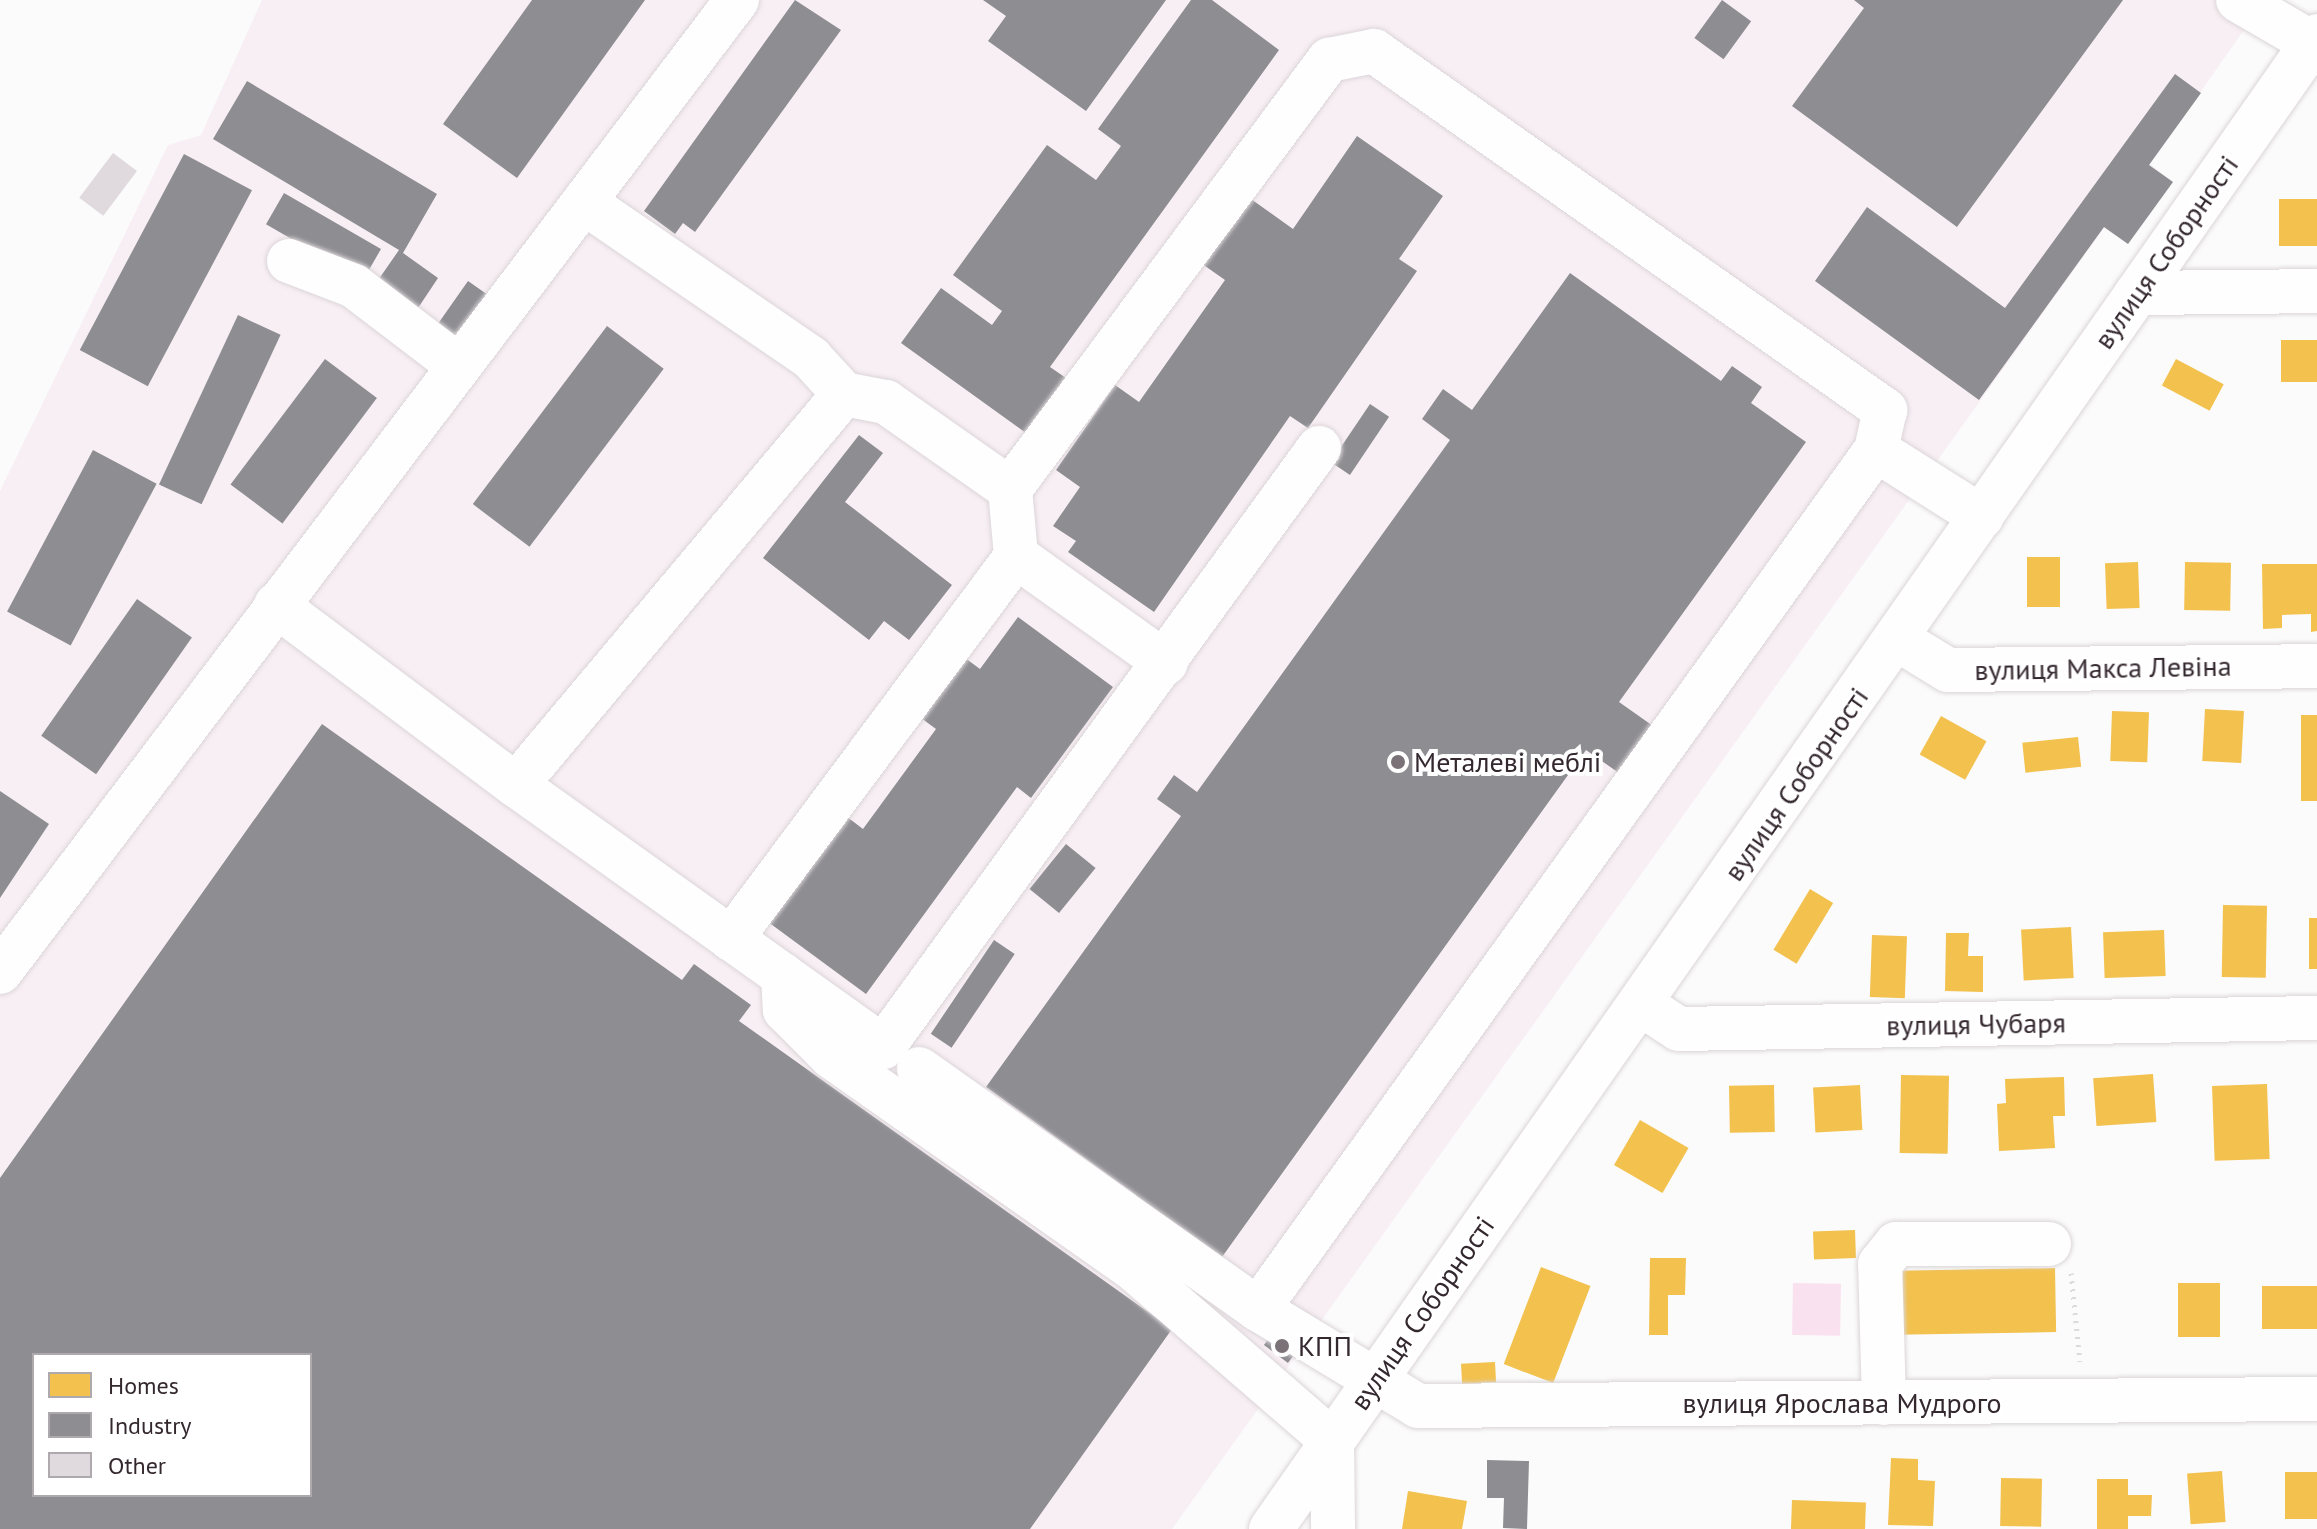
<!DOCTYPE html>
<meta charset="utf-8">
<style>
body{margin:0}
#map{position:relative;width:2317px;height:1529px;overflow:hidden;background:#fbfbfb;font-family:"PT Sans",sans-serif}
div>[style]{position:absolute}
.built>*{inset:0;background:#f8eff4}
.green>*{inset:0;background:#fae1f0;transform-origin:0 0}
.homes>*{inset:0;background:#f2c14e;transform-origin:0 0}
.industry>*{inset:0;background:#8d8d92;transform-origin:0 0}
.building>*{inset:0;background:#e0d9dd;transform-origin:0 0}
.path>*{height:5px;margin-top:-2.5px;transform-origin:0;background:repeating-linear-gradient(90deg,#dcdbdc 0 2px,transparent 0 8px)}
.roads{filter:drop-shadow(0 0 2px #dbd5d8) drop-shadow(0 0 2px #dbd5d8)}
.minor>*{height:44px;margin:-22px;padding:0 22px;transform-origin:22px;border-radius:22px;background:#fefefe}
.dots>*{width:22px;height:22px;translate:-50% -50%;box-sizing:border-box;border:4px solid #fff;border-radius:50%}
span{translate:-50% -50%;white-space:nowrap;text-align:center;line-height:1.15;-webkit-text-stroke:8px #fff;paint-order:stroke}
.street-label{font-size:28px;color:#34282f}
.poi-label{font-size:28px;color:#34282f}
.left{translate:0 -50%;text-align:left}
.legend{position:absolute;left:32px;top:1353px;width:280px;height:144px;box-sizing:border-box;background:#fff;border:2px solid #aea9ac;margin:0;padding:10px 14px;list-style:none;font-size:24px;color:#34282f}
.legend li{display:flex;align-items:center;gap:16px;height:40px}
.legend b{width:40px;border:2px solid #aea9ac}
</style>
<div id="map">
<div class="built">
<i style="clip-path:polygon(evenodd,262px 0,2265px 0,2150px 164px,2173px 182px,2128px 244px,2104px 228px,1172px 1529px,0 1529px,0 491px,168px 145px,201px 135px,262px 0,34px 1355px,310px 1355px,310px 1495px,34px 1495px,34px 1355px)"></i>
</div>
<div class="green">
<i style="left:1793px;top:1283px;width:48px;height:52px;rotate:1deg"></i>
</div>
<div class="homes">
<i style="left:2279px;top:199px;width:38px;height:47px"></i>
<i style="left:2317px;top:340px;width:42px;height:36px;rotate:90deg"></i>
<i style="left:2176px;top:359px;width:54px;height:30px;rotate:28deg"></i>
<i style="left:2027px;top:557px;width:33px;height:50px"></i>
<i style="left:2138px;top:562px;width:46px;height:33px;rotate:88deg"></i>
<i style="left:2185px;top:562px;width:46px;height:48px;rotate:1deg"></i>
<i style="clip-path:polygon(2262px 564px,2317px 564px,2317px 631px,2311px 632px,2311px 614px,2282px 615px,2282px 628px,2263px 629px)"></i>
<i style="left:2205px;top:709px;width:39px;height:52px;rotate:3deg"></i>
<i style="left:2112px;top:711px;width:37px;height:50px;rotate:2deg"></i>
<i style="left:2301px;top:715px;width:16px;height:86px"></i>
<i style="left:1941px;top:716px;width:52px;height:44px;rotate:29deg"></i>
<i style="left:2078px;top:737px;width:30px;height:56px;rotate:84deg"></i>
<i style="left:1810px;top:889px;width:27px;height:71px;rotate:31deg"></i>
<i style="left:2223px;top:905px;width:44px;height:72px;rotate:1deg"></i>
<i style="left:2309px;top:918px;width:8px;height:51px"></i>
<i style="left:2071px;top:927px;width:51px;height:50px;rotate:87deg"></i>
<i style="left:2164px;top:930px;width:46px;height:61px;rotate:88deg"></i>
<i style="clip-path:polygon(1946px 933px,1969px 933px,1968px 956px,1983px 956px,1983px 992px,1945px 991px)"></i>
<i style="left:1872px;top:935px;width:35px;height:62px;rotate:2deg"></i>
<i style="left:2153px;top:1074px;width:48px;height:60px;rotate:86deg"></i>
<i style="left:1901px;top:1075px;width:48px;height:78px;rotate:1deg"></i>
<i style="clip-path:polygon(2064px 1077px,2065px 1116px,2053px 1116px,2055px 1148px,1999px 1151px,1997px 1104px,2006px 1103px,2005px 1079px)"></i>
<i style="left:2267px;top:1084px;width:75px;height:55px;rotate:88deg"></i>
<i style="left:1774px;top:1085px;width:47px;height:45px;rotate:89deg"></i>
<i style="left:1860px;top:1085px;width:45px;height:47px;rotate:87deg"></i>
<i style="left:1640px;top:1120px;width:56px;height:52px;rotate:30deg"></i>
<i style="left:1855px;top:1230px;width:28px;height:42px;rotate:88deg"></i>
<i style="clip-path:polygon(1650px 1258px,1686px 1258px,1685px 1295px,1668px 1295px,1668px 1335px,1649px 1335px)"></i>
<i style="left:1541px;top:1267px;width:53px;height:104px;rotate:21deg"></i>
<i style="left:2055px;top:1268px;width:64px;height:159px;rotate:89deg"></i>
<i style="left:2220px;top:1283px;width:54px;height:42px;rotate:90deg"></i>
<i style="left:2262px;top:1286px;width:55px;height:43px"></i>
<i style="left:1495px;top:1362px;width:20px;height:34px;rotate:87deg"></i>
<i style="clip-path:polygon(1891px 1458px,1918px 1459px,1918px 1480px,1935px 1481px,1933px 1526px,1888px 1525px)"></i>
<i style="left:2222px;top:1471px;width:51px;height:35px;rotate:86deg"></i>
<i style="left:2285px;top:1472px;width:32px;height:47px"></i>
<i style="left:2001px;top:1478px;width:41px;height:48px;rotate:1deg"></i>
<i style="clip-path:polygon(2097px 1479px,2128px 1479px,2128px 1495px,2152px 1495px,2151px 1516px,2128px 1516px,2128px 1529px,2097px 1529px)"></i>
<i style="clip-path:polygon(1408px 1491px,1467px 1501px,1462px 1529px,1402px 1529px)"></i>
<i style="left:1792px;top:1500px;width:74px;height:29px;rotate:2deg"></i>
</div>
<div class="industry">
<i style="clip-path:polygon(532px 0,645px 0,517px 178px,443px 124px)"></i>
<i style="clip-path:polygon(795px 0,841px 30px,695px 232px,683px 223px,675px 234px,644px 211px)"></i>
<i style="clip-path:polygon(983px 0,1166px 0,1086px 111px,988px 41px,1006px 16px)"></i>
<i style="clip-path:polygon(1191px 0,1212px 0,1279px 50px,1050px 367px,1066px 378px,1026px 433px,901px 343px,941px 288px,992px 325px,1002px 311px,953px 275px,1047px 145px,1096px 180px,1121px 146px,1098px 129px)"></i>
<i style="left:1722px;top:0;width:36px;height:47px;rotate:36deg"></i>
<i style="clip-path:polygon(1854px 0,2123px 0,1957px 227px,1792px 106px,1864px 8px)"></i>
<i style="clip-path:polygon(2175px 74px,2201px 93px,2149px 165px,2173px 182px,2128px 244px,2104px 227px,1979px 400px,1815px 281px,1867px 207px,2005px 308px)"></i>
<i style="clip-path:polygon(247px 81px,437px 194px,403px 253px,438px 278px,414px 314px,374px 286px,399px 250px,213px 139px)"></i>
<i style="clip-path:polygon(1357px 136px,1443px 196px,1399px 259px,1417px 271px,1308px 428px,1290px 416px,1154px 612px,1068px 552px,1076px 541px,1053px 526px,1080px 487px,1056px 470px,1115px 385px,1139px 402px,1225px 280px,1198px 261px,1244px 194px,1293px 229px)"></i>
<i style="left:184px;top:154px;width:77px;height:222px;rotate:28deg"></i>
<i style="left:284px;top:193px;width:112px;height:36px;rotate:30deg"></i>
<i style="clip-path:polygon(1570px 273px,1721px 381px,1732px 366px,1762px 387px,1751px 403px,1806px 442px,1619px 702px,1663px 733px,1629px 780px,1586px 750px,1222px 1257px,1162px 1214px,1150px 1230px,1124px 1211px,1136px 1195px,986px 1087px,1181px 816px,1157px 799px,1174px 775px,1197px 792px,1450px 440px,1422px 419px,1443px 389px,1472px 410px)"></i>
<i style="left:468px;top:281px;width:24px;height:52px;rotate:35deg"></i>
<i style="left:238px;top:315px;width:47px;height:187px;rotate:25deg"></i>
<i style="left:607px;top:326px;width:71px;height:223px;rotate:37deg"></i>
<i style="left:325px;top:359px;width:65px;height:157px;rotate:37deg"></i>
<i style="left:1370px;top:404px;width:23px;height:70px;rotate:34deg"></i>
<i style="clip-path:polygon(859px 435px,883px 453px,845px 502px,952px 585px,909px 640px,884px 621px,869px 640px,763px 558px)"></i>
<i style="left:93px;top:450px;width:72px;height:183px;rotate:28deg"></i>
<i style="left:137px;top:599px;width:67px;height:167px;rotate:35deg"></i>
<i style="clip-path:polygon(1018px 617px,1113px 687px,1031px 798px,1017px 787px,866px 994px,760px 916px,838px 810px,863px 829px,936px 729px,917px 715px,961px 655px,980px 669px)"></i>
<i style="clip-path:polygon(evenodd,322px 724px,682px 980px,694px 964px,751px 1005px,739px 1021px,1172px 1329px,1030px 1529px,0 1529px,0 1178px,322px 724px,34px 1355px,310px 1355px,310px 1495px,34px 1495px,34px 1355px)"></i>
<i style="clip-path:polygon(0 791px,49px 824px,0 898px)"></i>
<i style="left:1066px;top:844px;width:38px;height:58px;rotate:39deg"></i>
<i style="left:994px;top:940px;width:25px;height:113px;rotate:34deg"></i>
<i style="left:1276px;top:1329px;width:30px;height:20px;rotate:37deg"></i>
<i style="clip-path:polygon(1487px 1460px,1529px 1461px,1527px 1529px,1503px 1528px,1504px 1498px,1487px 1498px)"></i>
</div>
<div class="building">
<i style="left:113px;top:153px;width:30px;height:56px;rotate:37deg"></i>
</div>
<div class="path">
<i style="left:2071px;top:1273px;width:89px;rotate:84.2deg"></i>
</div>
<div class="roads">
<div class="minor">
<i style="left:2238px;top:0;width:86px;rotate:30.2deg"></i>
<i style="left:585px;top:203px;width:274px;rotate:34.4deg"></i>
<i style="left:811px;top:358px;width:49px;rotate:47.5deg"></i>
<i style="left:844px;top:394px;width:43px;rotate:10.8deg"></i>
<i style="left:886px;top:402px;width:151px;rotate:35.1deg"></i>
<i style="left:1010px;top:489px;width:67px;rotate:84.9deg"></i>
<i style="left:1016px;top:556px;width:184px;rotate:35.5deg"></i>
<i style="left:289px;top:261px;width:70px;rotate:21deg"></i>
<i style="left:354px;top:286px;width:132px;rotate:37.3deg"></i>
<i style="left:2137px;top:293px;width:180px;rotate:-0.6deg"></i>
<i style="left:1010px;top:489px;width:535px;rotate:-53.37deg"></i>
<i style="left:1329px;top:60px;width:46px;rotate:-11.3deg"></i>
<i style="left:1374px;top:51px;width:625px;rotate:35.09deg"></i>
<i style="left:1885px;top:410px;width:41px;rotate:102.7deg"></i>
<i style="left:1876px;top:450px;width:125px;rotate:32.3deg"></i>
<i style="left:276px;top:605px;width:300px;rotate:36.9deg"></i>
<i style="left:516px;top:785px;width:451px;rotate:35.5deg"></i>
<i style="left:883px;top:1047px;width:741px;rotate:-53.95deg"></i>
<i style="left:1897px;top:639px;width:60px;rotate:31.3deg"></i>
<i style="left:1948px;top:670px;width:369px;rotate:-0.6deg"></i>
<i style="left:516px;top:785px;width:510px;rotate:-50.01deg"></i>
<i style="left:731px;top:939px;width:477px;rotate:-53.3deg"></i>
<i style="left:0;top:972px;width:1220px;rotate:-52.83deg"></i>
<i style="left:783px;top:975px;width:35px;rotate:87deg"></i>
<i style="left:785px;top:1010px;width:66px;rotate:45deg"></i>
<i style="left:832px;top:1057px;width:372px;rotate:35.1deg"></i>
<i style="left:1136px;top:1271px;width:259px;rotate:40.9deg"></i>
<i style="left:1332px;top:1441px;width:88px;rotate:89.3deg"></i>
<i style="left:1642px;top:1005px;width:44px;rotate:33deg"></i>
<i style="left:1679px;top:1029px;width:638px;rotate:-0.99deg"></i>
<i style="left:919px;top:1069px;width:415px;rotate:35.3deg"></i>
<i style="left:1258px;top:1309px;width:187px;rotate:31.2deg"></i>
<i style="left:1418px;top:1406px;width:899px;rotate:-0.45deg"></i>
<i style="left:1258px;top:1309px;width:1058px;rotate:-54.27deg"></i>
<i style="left:1884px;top:1403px;width:139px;rotate:-91.6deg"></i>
<i style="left:1880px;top:1264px;width:26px;rotate:-51deg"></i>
<i style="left:1896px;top:1244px;width:153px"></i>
<i style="left:1271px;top:1529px;width:1823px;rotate:-54.98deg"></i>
</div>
</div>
<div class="dots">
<i style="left:1398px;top:762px;background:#7a7276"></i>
<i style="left:1282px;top:1346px;background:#7a7276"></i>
</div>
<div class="street-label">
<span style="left:2166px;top:252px;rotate:-55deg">вулиця Соборності</span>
<span style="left:2103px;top:668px;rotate:-1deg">вулиця Макса Левіна</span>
<span style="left:1796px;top:784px;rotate:-55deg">вулиця Соборності</span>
<span style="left:1976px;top:1024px;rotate:-1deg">вулиця Чубаря</span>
<span style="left:1422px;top:1313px;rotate:-55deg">вулиця Соборності</span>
<span style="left:1842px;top:1403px">вулиця Ярослава Мудрого</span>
</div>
<div class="poi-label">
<span class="left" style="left:1414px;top:762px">Металеві меблі</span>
<span class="left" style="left:1298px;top:1346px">КПП</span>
</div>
<ul class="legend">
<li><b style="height:22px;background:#f2c14e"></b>Homes</li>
<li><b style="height:22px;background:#8d8d92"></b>Industry</li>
<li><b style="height:22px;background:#e0d9dd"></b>Other</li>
</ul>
</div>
